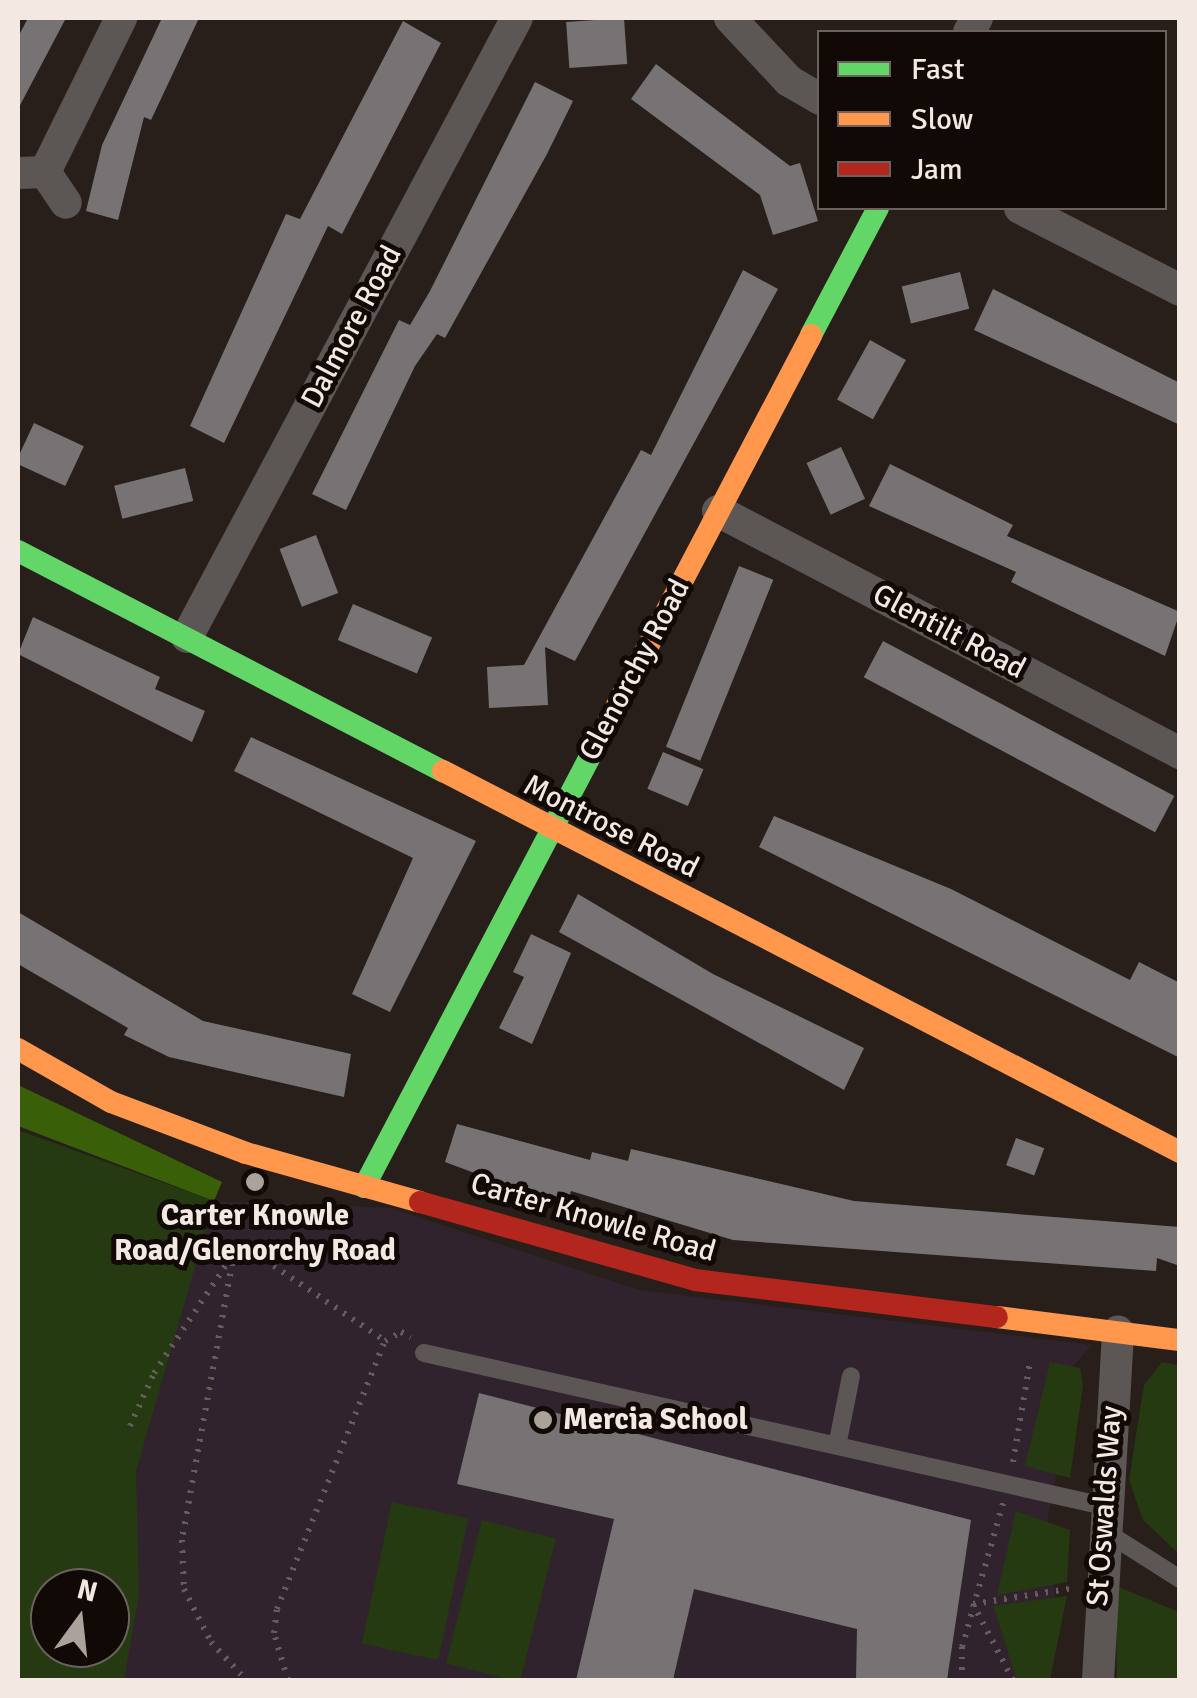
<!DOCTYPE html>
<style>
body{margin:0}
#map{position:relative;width:1197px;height:1698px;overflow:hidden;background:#281f1b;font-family:Signika,sans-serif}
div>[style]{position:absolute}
.education>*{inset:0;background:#31232d}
.green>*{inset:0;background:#253a10;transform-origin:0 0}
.forest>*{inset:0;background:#3a5f09}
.building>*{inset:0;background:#777375;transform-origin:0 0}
.path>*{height:6px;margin-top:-3px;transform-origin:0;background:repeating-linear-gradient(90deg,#635e5c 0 2.5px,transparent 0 10.5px)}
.lane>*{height:18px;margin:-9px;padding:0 9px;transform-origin:9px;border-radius:9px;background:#5c5755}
.street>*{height:32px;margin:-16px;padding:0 16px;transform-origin:16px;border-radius:16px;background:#5c5755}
.fast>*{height:22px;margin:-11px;padding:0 11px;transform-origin:11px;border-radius:11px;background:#63d668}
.slow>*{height:22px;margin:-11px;padding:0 11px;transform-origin:11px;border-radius:11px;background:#ff974d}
.jam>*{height:22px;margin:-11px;padding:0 11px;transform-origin:11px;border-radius:11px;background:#b3261e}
.dots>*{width:28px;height:28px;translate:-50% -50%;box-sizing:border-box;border:5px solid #100906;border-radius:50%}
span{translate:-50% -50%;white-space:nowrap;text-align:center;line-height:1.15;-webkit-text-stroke:10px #100906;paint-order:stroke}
.street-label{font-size:30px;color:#f3e8e2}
.poi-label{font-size:30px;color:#f3e8e2;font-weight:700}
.left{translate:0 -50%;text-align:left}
.frame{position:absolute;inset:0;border:20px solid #f3e8e2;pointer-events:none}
.legend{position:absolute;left:817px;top:30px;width:350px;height:180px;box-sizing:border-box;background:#100906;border:2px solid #6b625e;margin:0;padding:12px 18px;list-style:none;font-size:30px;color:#f3e8e2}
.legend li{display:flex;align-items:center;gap:20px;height:50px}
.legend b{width:50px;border:2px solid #6b625e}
.north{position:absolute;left:30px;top:1568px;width:100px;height:100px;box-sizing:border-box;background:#100906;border:2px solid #6b625e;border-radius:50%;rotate:15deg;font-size:28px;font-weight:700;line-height:40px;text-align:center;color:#f3e8e2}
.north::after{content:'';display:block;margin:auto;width:35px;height:45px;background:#aca29c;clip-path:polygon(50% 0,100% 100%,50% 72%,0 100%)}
</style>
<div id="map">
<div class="education">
<i style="clip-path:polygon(evenodd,18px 1130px,214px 1201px,390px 1208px,639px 1290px,1092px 1345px,1073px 1366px,1064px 1476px,1056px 1475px,1046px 1526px,1055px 1597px,1032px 1644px,1036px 1680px,48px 1680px,18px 1130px,50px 1588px,110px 1588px,110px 1648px,50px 1648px,50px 1588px)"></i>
</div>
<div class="green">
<i style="clip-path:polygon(evenodd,18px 1130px,214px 1201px,136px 1471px,139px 1594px,124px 1680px,18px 1680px,18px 1130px,50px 1588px,110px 1588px,110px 1648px,50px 1648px,50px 1588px)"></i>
<i style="clip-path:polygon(1050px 1362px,1080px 1368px,1083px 1385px,1070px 1478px,1025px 1466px)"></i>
<i style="clip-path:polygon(1162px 1362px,1179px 1365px,1179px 1554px,1143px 1520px,1129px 1480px,1144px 1385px)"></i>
<i style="left:392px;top:1502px;width:78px;height:145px;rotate:12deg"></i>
<i style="clip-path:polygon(1016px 1511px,1070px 1530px,1067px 1582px,997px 1595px)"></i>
<i style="left:482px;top:1520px;width:76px;height:148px;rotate:14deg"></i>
<i style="clip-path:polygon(1116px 1586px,1179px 1612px,1179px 1680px,1117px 1680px)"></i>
<i style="clip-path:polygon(1067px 1596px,1050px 1680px,1017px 1680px,993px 1606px)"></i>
</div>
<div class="forest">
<i style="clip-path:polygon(18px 1085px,222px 1182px,214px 1201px,18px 1126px)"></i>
</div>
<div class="building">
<i style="clip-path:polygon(28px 18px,66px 18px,18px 109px,18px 37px)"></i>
<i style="clip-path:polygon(162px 18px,199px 18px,151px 120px,144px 117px,118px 220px,86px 211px,102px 145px)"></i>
<i style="left:624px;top:18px;width:46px;height:58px;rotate:86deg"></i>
<i style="clip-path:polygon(403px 21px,441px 43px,342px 234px,328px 226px,224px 443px,190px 426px,286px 214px,300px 219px)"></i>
<i style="clip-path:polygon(656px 64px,790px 166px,800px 163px,818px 221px,773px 235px,760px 195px,631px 99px)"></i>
<i style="clip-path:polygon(535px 82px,573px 101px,547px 154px,445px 338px,437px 334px,415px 366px,346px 510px,312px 494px,399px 320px,410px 325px,430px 291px)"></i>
<i style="clip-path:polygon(743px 270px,778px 289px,575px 661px,545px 647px,548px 705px,489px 708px,487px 667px,524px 665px,641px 450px,651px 455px)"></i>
<i style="left:960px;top:272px;width:38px;height:60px;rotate:76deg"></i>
<i style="clip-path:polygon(993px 289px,1180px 383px,1180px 425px,974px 330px)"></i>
<i style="left:870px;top:340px;width:41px;height:68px;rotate:29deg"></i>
<i style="left:34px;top:423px;width:55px;height:44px;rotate:25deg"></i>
<i style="left:841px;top:447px;width:57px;height:38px;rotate:65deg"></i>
<i style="clip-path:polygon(890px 464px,1013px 525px,1007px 536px,1180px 612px,1165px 656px,1011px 582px,1016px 572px,869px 506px)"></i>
<i style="left:185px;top:468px;width:34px;height:73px;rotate:76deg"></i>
<i style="left:316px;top:535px;width:62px;height:39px;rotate:69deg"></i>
<i style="left:739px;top:566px;width:37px;height:195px;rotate:22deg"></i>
<i style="left:353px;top:604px;width:86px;height:39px;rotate:23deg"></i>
<i style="clip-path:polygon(33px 617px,160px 677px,155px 689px,205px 711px,192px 742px,18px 654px)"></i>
<i style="left:883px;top:641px;width:330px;height:41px;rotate:28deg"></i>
<i style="clip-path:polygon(251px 737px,476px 841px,390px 1012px,352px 994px,413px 858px,234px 771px)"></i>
<i style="left:663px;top:752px;width:44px;height:40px;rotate:23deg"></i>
<i style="clip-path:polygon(774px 816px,951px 889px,1130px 980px,1139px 962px,1180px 983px,1180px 1058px,759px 847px)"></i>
<i style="clip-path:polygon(578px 894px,713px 974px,864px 1048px,844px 1090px,559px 932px)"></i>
<i style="clip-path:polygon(18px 912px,203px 1021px,351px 1054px,344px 1097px,169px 1057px,124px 1035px,128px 1028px,18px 964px)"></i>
<i style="clip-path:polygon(531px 934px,571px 953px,532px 1044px,499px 1028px,524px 977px,513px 972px)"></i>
<i style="clip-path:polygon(457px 1124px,590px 1160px,592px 1152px,628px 1161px,631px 1149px,854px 1201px,1180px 1227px,1180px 1266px,1157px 1258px,1156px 1271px,733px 1240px,571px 1191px,566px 1207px,445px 1162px)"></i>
<i style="left:1016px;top:1138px;width:30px;height:29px;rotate:20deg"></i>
<i style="clip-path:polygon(479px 1393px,971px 1520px,947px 1680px,856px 1680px,857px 1629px,694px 1589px,673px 1680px,576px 1680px,614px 1519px,457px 1484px)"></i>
</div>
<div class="path">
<i style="left:197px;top:1244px;width:70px;rotate:13.2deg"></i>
<i style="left:265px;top:1260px;width:145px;rotate:34deg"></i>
<i style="left:130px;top:1426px;width:58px;rotate:-65.6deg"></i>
<i style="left:154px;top:1373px;width:144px;rotate:-56.3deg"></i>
<i style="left:234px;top:1253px;width:292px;rotate:100.3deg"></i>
<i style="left:182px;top:1540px;width:49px;rotate:87.7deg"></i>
<i style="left:184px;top:1589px;width:59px;rotate:63deg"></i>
<i style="left:211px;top:1642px;width:52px;rotate:47.4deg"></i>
<i style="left:1013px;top:1462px;width:102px;rotate:-80.4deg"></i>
<i style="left:288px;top:1680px;width:49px;rotate:-106.6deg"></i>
<i style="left:274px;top:1633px;width:24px;rotate:-83deg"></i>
<i style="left:277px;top:1609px;width:289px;rotate:-68.1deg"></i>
<i style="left:385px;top:1341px;width:18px;rotate:-29deg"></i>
<i style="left:401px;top:1332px;width:11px;rotate:27deg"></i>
<i style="left:962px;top:1680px;width:33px;rotate:-90deg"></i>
<i style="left:962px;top:1647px;width:150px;rotate:-74.1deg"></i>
<i style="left:1013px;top:1680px;width:86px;rotate:-117.8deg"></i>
<i style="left:973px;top:1604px;width:102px;rotate:-9deg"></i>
</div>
<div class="lane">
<i style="left:424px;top:1353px;width:697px;rotate:12.68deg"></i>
<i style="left:838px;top:1441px;width:66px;rotate:-78.7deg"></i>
<i style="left:1106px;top:1532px;width:88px;rotate:32.4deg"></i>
</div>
<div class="street">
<i style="left:730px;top:18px;width:86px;rotate:46.9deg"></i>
<i style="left:789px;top:81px;width:36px;rotate:30deg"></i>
<i style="left:969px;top:32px;width:16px;rotate:-60deg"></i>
<i style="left:45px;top:172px;width:37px;rotate:56deg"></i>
<i style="left:18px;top:173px;width:27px;rotate:-2deg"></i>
<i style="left:45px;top:172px;width:172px;rotate:-63.7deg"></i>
<i style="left:1020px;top:208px;width:180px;rotate:27.1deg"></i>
<i style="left:718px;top:511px;width:522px;rotate:27.65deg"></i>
<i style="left:187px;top:637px;width:701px;rotate:-61.94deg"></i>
<i style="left:1098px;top:1680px;width:349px;rotate:-86.7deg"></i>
</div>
<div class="fast">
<i style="left:811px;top:335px;width:144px;rotate:-62.2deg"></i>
<i style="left:18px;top:551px;width:479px;rotate:27.4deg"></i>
<i style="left:364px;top:1187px;width:516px;rotate:-62.29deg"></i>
</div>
<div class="slow">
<i style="left:604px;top:730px;width:446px;rotate:-62.3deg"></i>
<i style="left:443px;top:771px;width:830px;rotate:27.34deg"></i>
<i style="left:18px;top:1049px;width:107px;rotate:29.7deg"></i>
<i style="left:111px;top:1102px;width:144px;rotate:20.7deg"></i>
<i style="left:246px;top:1153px;width:181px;rotate:15.7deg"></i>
<i style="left:997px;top:1317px;width:184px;rotate:7.2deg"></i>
</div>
<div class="jam">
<i style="left:420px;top:1202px;width:286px;rotate:15.8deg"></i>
<i style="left:695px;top:1280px;width:304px;rotate:7deg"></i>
</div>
<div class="dots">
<i style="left:255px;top:1182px;background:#aca29c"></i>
<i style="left:543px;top:1420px;background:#aca29c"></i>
</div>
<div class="street-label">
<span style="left:352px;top:327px;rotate:-62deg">Dalmore Road</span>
<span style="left:949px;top:632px;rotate:28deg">Glentilt Road</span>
<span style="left:635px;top:670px;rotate:-62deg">Glenorchy Road</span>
<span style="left:611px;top:827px;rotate:27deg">Montrose Road</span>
<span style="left:593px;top:1218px;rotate:16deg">Carter Knowle Road</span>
<span style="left:1105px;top:1506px;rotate:-86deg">St Oswalds Way</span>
</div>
<div class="poi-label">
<span style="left:255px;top:1233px">Carter Knowle<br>Road/Glenorchy Road</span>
<span class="left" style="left:563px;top:1420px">Mercia School</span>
</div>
<div class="frame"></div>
<ul class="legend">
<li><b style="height:12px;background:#63d668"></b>Fast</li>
<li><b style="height:12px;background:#ff974d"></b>Slow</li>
<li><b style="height:12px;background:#b3261e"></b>Jam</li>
</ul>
<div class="north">N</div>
</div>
